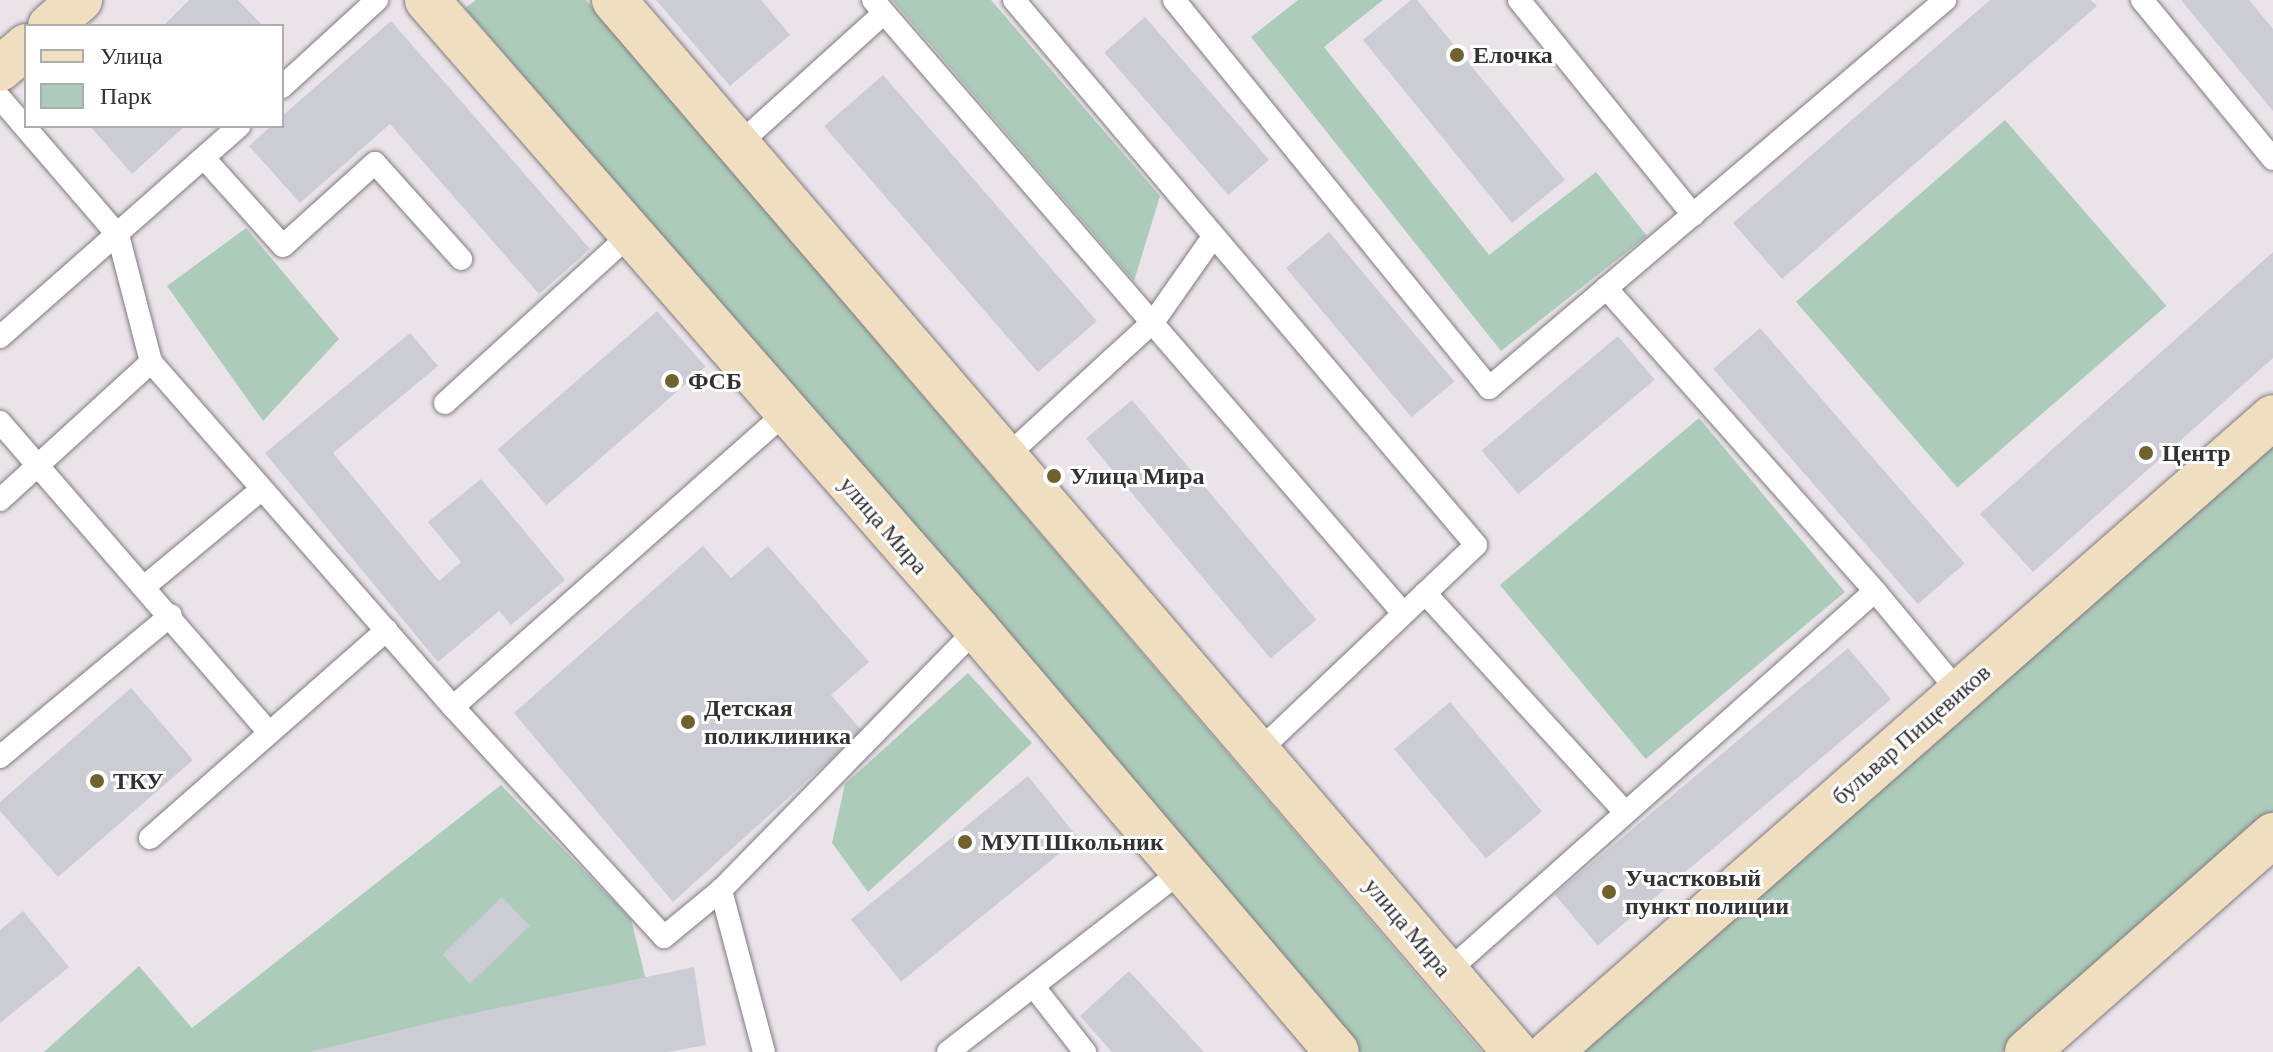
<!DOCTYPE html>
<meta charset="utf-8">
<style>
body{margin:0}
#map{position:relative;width:2273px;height:1052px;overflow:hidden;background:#eae4ea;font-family:"Crimson Pro",serif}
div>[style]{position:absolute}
.green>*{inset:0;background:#accbba;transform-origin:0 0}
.building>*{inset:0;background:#ccccd4;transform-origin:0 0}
.roads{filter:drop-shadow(0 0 2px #817c81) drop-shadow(0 0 2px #817c81)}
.service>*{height:22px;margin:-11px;padding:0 11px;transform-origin:11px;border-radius:11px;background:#fff}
.secondary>*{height:44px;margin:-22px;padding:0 22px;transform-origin:22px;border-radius:22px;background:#f0dec1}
.dots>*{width:22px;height:22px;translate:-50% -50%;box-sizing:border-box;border:4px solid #fff;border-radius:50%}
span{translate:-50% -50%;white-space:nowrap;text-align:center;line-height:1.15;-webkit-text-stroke:6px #fff;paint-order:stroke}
.poi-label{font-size:24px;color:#333133;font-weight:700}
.left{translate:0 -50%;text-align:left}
.street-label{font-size:24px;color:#333133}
.legend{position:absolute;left:24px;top:24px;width:260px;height:104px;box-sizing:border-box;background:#fff;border:2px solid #adadad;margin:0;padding:10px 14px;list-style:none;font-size:24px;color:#333133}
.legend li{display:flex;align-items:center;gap:16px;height:40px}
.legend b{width:40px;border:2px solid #adadad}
</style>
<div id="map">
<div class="green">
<i style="clip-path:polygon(476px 0,586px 0,1482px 1052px,1361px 1052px,465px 8px)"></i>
<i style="clip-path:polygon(892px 0,991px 0,1160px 196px,1134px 281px)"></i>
<i style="clip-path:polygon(1298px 0,1383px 0,1324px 47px,1489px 255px,1596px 172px,1647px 236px,1501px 351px,1251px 37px)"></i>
<i style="left:2005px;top:120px;width:246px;height:277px;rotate:49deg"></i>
<i style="clip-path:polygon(246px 228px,339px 339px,263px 421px,167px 286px)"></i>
<i style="left:1699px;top:418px;width:227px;height:260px;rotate:50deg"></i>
<i style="clip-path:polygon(2273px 435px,2273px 811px,2002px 1052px,1585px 1052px,1578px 1043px)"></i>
<i style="clip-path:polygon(968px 673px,1032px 743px,868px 892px,832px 843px,845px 784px)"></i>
<i style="clip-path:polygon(501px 785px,631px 919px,651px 1001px,458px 1052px,44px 1052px,139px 966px,192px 1028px)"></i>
</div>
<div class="building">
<i style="clip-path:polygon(189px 0,238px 0,263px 26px,163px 26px)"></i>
<i style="clip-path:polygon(656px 0,761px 0,790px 35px,730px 86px)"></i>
<i style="clip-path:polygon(1411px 0,1417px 0,1565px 180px,1512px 223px,1363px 40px)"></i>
<i style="clip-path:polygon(1990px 0,2091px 0,2097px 6px,1782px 279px,1733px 223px)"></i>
<i style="clip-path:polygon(2181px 0,2249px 0,2273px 29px,2273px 111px)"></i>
<i style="left:1145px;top:17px;width:189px;height:54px;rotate:49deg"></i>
<i style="clip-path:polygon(391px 21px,590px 249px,539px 294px,390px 124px,300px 203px,249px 146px,271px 126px,282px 126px,282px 116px)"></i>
<i style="left:883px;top:75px;width:326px;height:78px;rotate:49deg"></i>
<i style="clip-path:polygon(90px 126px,185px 126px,132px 174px)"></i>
<i style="left:1329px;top:232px;width:195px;height:56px;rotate:50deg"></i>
<i style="clip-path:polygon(2273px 252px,2273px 358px,2033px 572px,1980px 514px)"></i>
<i style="left:657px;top:311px;width:74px;height:211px;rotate:49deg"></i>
<i style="left:1760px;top:328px;width:312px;height:62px;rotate:49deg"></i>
<i style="clip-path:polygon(410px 333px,438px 366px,333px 453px,439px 581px,461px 562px,428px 522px,481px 479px,565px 580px,511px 625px,499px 611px,438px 662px,265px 453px)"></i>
<i style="left:1618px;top:336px;width:57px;height:178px;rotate:50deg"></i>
<i style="left:1132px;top:400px;width:287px;height:60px;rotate:50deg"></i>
<i style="clip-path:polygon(703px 546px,731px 578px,768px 546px,869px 662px,831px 695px,862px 731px,673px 902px,514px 713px)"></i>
<i style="left:1848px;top:648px;width:67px;height:383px;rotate:50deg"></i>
<i style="clip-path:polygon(131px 688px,193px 760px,58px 877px,0 811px,0 802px)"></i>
<i style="left:1450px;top:702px;width:143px;height:73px;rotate:50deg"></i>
<i style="left:1028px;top:776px;width:80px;height:228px;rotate:51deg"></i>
<i style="left:502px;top:897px;width:40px;height:83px;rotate:46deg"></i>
<i style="clip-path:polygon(23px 911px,69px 967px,0 1023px,0 930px)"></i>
<i style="clip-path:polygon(694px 967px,706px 1045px,668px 1052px,309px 1052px,455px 1017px)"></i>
<i style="clip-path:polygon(1129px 971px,1204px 1052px,1112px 1052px,1080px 1016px)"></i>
</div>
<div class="roads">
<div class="service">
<i style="left:873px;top:0;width:810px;rotate:49.15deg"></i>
<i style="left:1014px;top:0;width:714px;rotate:49.71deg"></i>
<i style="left:1476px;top:545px;width:301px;rotate:136.5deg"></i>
<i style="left:1174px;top:0;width:500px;rotate:50.9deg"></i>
<i style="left:1489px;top:388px;width:599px;rotate:-40.39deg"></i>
<i style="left:1519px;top:0;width:277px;rotate:51deg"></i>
<i style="left:2142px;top:0;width:206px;rotate:50.5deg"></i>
<i style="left:282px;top:87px;width:129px;rotate:-42.5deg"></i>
<i style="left:0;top:98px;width:181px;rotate:49.3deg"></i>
<i style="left:118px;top:235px;width:131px;rotate:75.4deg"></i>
<i style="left:151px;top:362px;width:459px;rotate:48.8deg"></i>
<i style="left:739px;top:144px;width:195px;rotate:-42.1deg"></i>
<i style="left:204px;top:158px;width:118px;rotate:48.1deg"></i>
<i style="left:283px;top:246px;width:124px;rotate:-42.1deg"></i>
<i style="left:375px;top:163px;width:129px;rotate:48.1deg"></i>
<i style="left:1606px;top:288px;width:405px;rotate:48.4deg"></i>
<i style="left:1875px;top:591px;width:131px;rotate:50.3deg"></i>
<i style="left:0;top:337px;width:319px;rotate:-41.4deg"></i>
<i style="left:445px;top:403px;width:251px;rotate:-42.3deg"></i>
<i style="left:0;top:422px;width:409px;rotate:49.1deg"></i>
<i style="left:1007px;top:456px;width:200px;rotate:-42.6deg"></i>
<i style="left:1154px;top:321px;width:103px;rotate:-54.9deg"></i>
<i style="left:0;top:500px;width:205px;rotate:-42.4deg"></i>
<i style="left:144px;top:587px;width:152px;rotate:-39.7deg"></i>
<i style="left:1425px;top:593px;width:297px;rotate:47.6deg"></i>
<i style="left:0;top:757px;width:222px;rotate:-39.7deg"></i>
<i style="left:150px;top:838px;width:315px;rotate:-41.3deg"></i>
<i style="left:721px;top:890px;width:366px;rotate:-45.6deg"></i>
<i style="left:1447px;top:972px;width:573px;rotate:-41.68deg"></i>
<i style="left:1034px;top:987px;width:83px;rotate:51.9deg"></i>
<i style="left:764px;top:1052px;width:168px;rotate:-104.9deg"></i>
<i style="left:721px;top:890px;width:74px;rotate:140.5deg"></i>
<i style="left:664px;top:937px;width:312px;rotate:-132.5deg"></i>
<i style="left:453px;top:707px;width:443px;rotate:-41.5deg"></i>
<i style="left:948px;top:1052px;width:295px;rotate:-37.8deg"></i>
</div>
<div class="secondary">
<i style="left:427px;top:0;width:836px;rotate:48.83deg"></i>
<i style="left:977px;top:629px;width:555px;rotate:49.6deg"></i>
<i style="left:614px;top:0;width:1385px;rotate:49.42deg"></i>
<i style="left:50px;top:26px;width:40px;rotate:-41deg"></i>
<i style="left:0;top:69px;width:35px;rotate:-41deg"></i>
<i style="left:1550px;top:1052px;width:962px;rotate:-41.29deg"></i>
<i style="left:2027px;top:1052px;width:328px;rotate:-41.4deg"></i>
</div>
</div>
<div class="dots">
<i style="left:1457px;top:55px;background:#70622f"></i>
<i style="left:672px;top:381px;background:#70622f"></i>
<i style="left:2146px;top:453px;background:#70622f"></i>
<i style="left:1054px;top:476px;background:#70622f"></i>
<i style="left:688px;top:722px;background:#70622f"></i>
<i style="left:97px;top:781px;background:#70622f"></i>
<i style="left:965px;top:842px;background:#70622f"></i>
<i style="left:1609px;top:892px;background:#70622f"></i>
</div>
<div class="poi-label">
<span class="left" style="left:1473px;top:55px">Елочка</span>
<span class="left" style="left:688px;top:381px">ФСБ</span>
<span class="left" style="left:2162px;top:453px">Центр</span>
<span class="left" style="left:1070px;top:476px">Улица Мира</span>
<span class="left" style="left:704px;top:722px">Детская<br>поликлиника</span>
<span class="left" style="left:113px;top:781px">ТКУ</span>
<span class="left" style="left:981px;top:842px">МУП Школьник</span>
<span class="left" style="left:1625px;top:892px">Участковый<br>пункт полиции</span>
</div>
<div class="street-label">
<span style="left:884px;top:525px;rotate:49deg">улица Мира</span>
<span style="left:1911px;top:734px;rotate:-41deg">бульвар Пищевиков</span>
<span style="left:1408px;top:927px;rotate:50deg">улица Мира</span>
</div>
<ul class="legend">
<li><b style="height:10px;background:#f0dec1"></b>Улица</li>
<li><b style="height:22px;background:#accbba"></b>Парк</li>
</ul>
</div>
